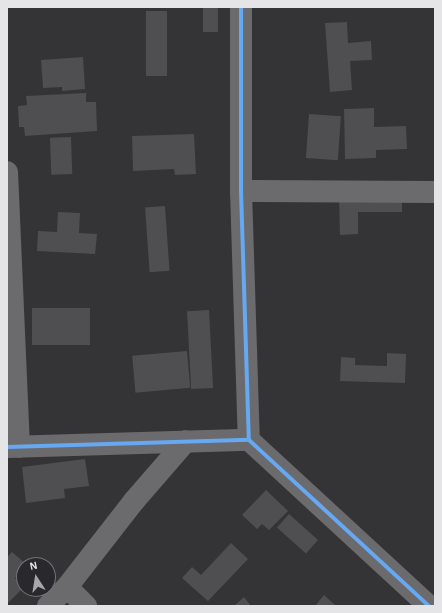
<!DOCTYPE html>
<style>
body{margin:0}
#map{position:relative;width:442px;height:613px;overflow:hidden;background:#343335;font-family:"Alegreya Sans",sans-serif}
div>[style]{position:absolute}
.building>*{inset:0;background:#4f4e50;transform-origin:0 0}
.minor>*{height:22px;margin:-11px;padding:0 11px;transform-origin:11px;border-radius:11px;background:#6b6a6c}
.cycleway>*{height:4px;margin:-2px;padding:0 2px;transform-origin:2px;border-radius:2px;background:#66a8f1}
span{translate:-50% -50%;white-space:nowrap;text-align:center;line-height:1.15;-webkit-text-stroke:4px #29282c;paint-order:stroke}
.frame{position:absolute;inset:0;border:8px solid #e5e4e6;pointer-events:none}
.north{position:absolute;left:16px;top:557px;width:40px;height:40px;box-sizing:border-box;background:#29282c;border:1px solid #747376;border-radius:50%;rotate:348deg;font-size:11px;font-weight:700;line-height:16px;text-align:center;color:#e5e4e6}
.north::after{content:'';display:block;margin:auto;width:14px;height:18px;background:#a7a6a8;clip-path:polygon(50% 0,100% 100%,50% 72%,0 100%)}
</style>
<div id="map">
<div class="building">
<i style="left:203px;top:7px;width:15px;height:25px"></i>
<i style="left:146px;top:11px;width:21px;height:65px"></i>
<i style="clip-path:polygon(347px 22px,348px 43px,371px 41px,372px 60px,350px 61px,352px 90px,330px 92px,325px 23px)"></i>
<i style="clip-path:polygon(83px 57px,85px 89px,62px 91px,62px 87px,43px 88px,41px 60px)"></i>
<i style="clip-path:polygon(86px 93px,86px 102px,96px 102px,97px 131px,25px 136px,24px 127px,19px 127px,18px 106px,27px 105px,26px 96px)"></i>
<i style="clip-path:polygon(374px 108px,374px 127px,406px 126px,407px 149px,376px 150px,376px 158px,345px 159px,344px 109px)"></i>
<i style="left:309px;top:114px;width:32px;height:44px;rotate:4deg"></i>
<i style="clip-path:polygon(194px 134px,196px 174px,175px 175px,174px 169px,133px 171px,132px 136px)"></i>
<i style="left:71px;top:137px;width:37px;height:21px;rotate:88deg"></i>
<i style="clip-path:polygon(402px 195px,402px 212px,358px 212px,358px 234px,340px 235px,339px 196px)"></i>
<i style="left:165px;top:206px;width:65px;height:20px;rotate:86deg"></i>
<i style="clip-path:polygon(58px 212px,80px 213px,79px 233px,97px 234px,95px 254px,37px 251px,38px 231px,57px 232px)"></i>
<i style="left:90px;top:308px;width:37px;height:58px;rotate:90deg"></i>
<i style="left:209px;top:310px;width:78px;height:22px;rotate:87deg"></i>
<i style="left:187px;top:351px;width:37px;height:55px;rotate:85deg"></i>
<i style="clip-path:polygon(387px 353px,406px 354px,405px 383px,340px 381px,341px 357px,355px 358px,355px 365px,387px 366px)"></i>
<i style="clip-path:polygon(85px 459px,89px 486px,64px 489px,65px 498px,26px 503px,22px 467px)"></i>
<i style="clip-path:polygon(266px 490px,288px 511px,269px 530px,262px 524px,257px 529px,242px 515px)"></i>
<i style="left:289px;top:514px;width:39px;height:18px;rotate:42deg"></i>
<i style="clip-path:polygon(231px 543px,248px 559px,208px 601px,182px 578px,192px 567px,201px 575px)"></i>
<i style="clip-path:polygon(12px 552px,27px 565px,24px 565px,24px 569px,15px 578px,24px 587px,8px 603px,7px 557px)"></i>
<i style="clip-path:polygon(324px 595px,336px 606px,315px 606px)"></i>
<i style="clip-path:polygon(244px 597px,251px 606px,234px 606px)"></i>
</div>
<div class="minor">
<i style="left:241px;top:7px;width:184px;rotate:90deg"></i>
<i style="left:241px;top:191px;width:249px;rotate:88.2deg"></i>
<i style="left:7px;top:172px;width:275px;rotate:87.5deg"></i>
<i style="left:241px;top:191px;width:194px;rotate:0.3deg"></i>
<i style="left:7px;top:447px;width:242px;rotate:-1.7deg"></i>
<i style="left:249px;top:440px;width:245px;rotate:42.7deg"></i>
<i style="left:67px;top:587px;width:27px;rotate:45deg"></i>
<i style="left:48px;top:606px;width:27px;rotate:-45deg"></i>
<i style="left:67px;top:587px;width:109px;rotate:-52.1deg"></i>
<i style="left:134px;top:501px;width:79px;rotate:-49.1deg"></i>
</div>
<div class="cycleway">
<i style="left:241px;top:7px;width:184px;rotate:90deg"></i>
<i style="left:241px;top:191px;width:249px;rotate:88.2deg"></i>
<i style="left:7px;top:447px;width:242px;rotate:-1.7deg"></i>
<i style="left:249px;top:440px;width:245px;rotate:42.7deg"></i>
</div>
<div class="frame"></div>
<div class="north">N</div>
</div>
